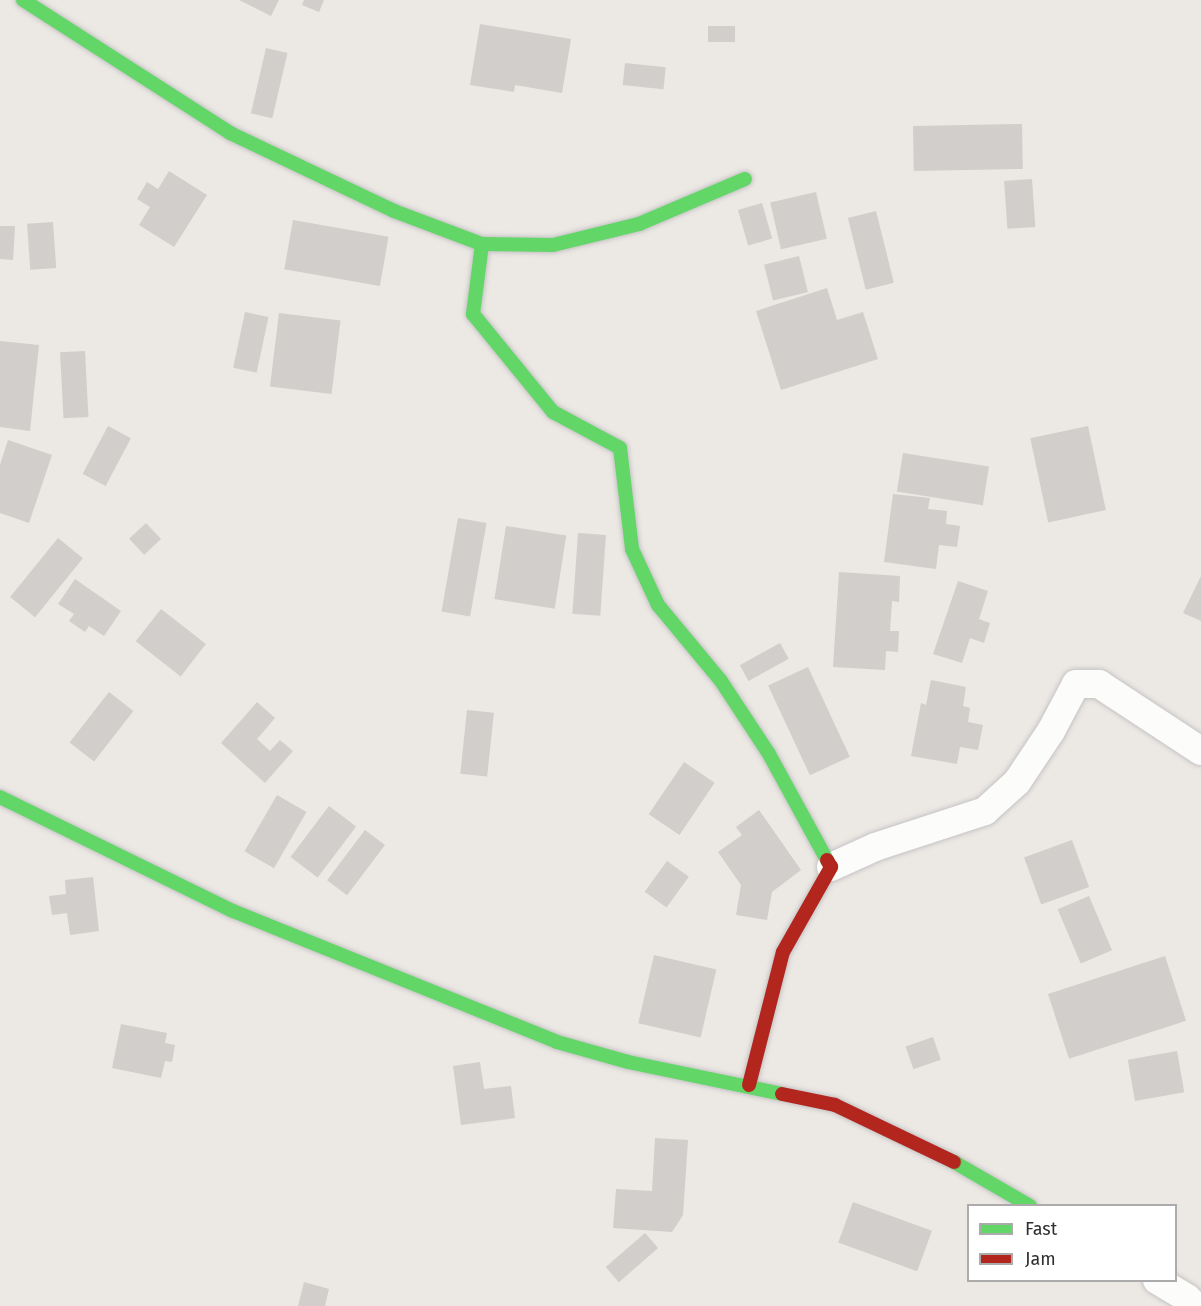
<!DOCTYPE html>
<style>
body{margin:0}
#map{position:relative;width:1201px;height:1306px;overflow:hidden;background:#ece8e4;font-family:"Fira Sans",sans-serif}
div>[style]{position:absolute}
.building>*{inset:0;background:#d1cecb;transform-origin:0 0}
.roads{filter:drop-shadow(0 0 2px #c5c4c5) drop-shadow(0 0 2px #c5c4c5)}
.street>*{height:28px;margin:-14px;padding:0 14px;transform-origin:14px;border-radius:14px;background:#fcfcfb}
.fast>*{height:14px;margin:-7px;padding:0 7px;transform-origin:7px;border-radius:7px;background:#63d668}
.jam>*{height:14px;margin:-7px;padding:0 7px;transform-origin:7px;border-radius:7px;background:#b3261e}
span{translate:-50% -50%;white-space:nowrap;text-align:center;line-height:1.15;-webkit-text-stroke:4.5px #fff;paint-order:stroke}
.legend{position:absolute;left:967px;top:1204px;width:210px;height:78px;box-sizing:border-box;background:#fff;border:2px solid #ababab;margin:0;padding:8px 10px;list-style:none;font-size:18px;color:#2e2e2e}
.legend li{display:flex;align-items:center;gap:12px;height:30px}
.legend b{width:30px;border:2px solid #ababab}
</style>
<div id="map">
<div class="building">
<i style="clip-path:polygon(239px 0,279px 0,271px 16px)"></i>
<i style="clip-path:polygon(304px 0,324px 0,319px 12px,302px 5px)"></i>
<i style="clip-path:polygon(480px 24px,571px 39px,562px 93px,515px 85px,514px 92px,470px 85px)"></i>
<i style="left:735px;top:26px;width:16px;height:27px;rotate:90deg"></i>
<i style="left:266px;top:48px;width:22px;height:67px;rotate:13deg"></i>
<i style="left:625px;top:63px;width:41px;height:22px;rotate:6deg"></i>
<i style="left:1022px;top:124px;width:45px;height:109px;rotate:89deg"></i>
<i style="clip-path:polygon(169px 171px,207px 195px,174px 247px,139px 225px,150px 207px,137px 199px,147px 182px,158px 189px)"></i>
<i style="left:1032px;top:179px;width:48px;height:28px;rotate:86deg"></i>
<i style="left:816px;top:192px;width:48px;height:47px;rotate:77deg"></i>
<i style="left:762px;top:203px;width:37px;height:25px;rotate:74deg"></i>
<i style="left:876px;top:211px;width:74px;height:29px;rotate:76deg"></i>
<i style="left:293px;top:220px;width:97px;height:50px;rotate:10deg"></i>
<i style="left:53px;top:222px;width:46px;height:26px;rotate:86deg"></i>
<i style="clip-path:polygon(0 226px,15px 226px,13px 260px,0 259px)"></i>
<i style="left:799px;top:256px;width:37px;height:36px;rotate:76deg"></i>
<i style="clip-path:polygon(827px 288px,837px 320px,863px 312px,878px 359px,781px 390px,756px 311px)"></i>
<i style="left:245px;top:312px;width:24px;height:57px;rotate:12deg"></i>
<i style="left:279px;top:313px;width:62px;height:74px;rotate:7deg"></i>
<i style="clip-path:polygon(0 341px,39px 345px,30px 431px,0 427px)"></i>
<i style="left:85px;top:351px;width:66px;height:25px;rotate:87deg"></i>
<i style="left:108px;top:426px;width:26px;height:54px;rotate:28deg"></i>
<i style="left:1088px;top:426px;width:86px;height:59px;rotate:78deg"></i>
<i style="clip-path:polygon(8px 440px,52px 455px,29px 523px,0 513px,0 465px)"></i>
<i style="left:903px;top:453px;width:87px;height:39px;rotate:9deg"></i>
<i style="clip-path:polygon(893px 494px,930px 498px,928px 509px,947px 511px,946px 524px,960px 526px,957px 547px,939px 545px,936px 569px,884px 562px)"></i>
<i style="left:458px;top:518px;width:29px;height:95px;rotate:10deg"></i>
<i style="left:146px;top:523px;width:22px;height:23px;rotate:47deg"></i>
<i style="left:506px;top:526px;width:61px;height:74px;rotate:9deg"></i>
<i style="left:578px;top:533px;width:28px;height:81px;rotate:4deg"></i>
<i style="left:58px;top:538px;width:32px;height:76px;rotate:39deg"></i>
<i style="clip-path:polygon(839px 572px,900px 576px,899px 602px,892px 601px,890px 631px,899px 631px,898px 652px,886px 651px,885px 670px,833px 667px)"></i>
<i style="clip-path:polygon(1201px 576px,1201px 621px,1183px 613px)"></i>
<i style="clip-path:polygon(75px 579px,121px 611px,104px 636px,89px 626px,85px 632px,69px 621px,74px 614px,58px 604px)"></i>
<i style="clip-path:polygon(958px 581px,988px 591px,979px 619px,990px 623px,984px 643px,970px 638px,962px 663px,933px 654px)"></i>
<i style="left:161px;top:609px;width:57px;height:41px;rotate:38deg"></i>
<i style="left:780px;top:643px;width:18px;height:46px;rotate:61deg"></i>
<i style="left:808px;top:667px;width:99px;height:44px;rotate:65deg"></i>
<i style="clip-path:polygon(931px 680px,966px 687px,963px 706px,970px 708px,968px 722px,983px 725px,978px 750px,960px 747px,957px 764px,911px 756px,921px 703px,926px 705px)"></i>
<i style="left:109px;top:692px;width:31px;height:64px;rotate:38deg"></i>
<i style="clip-path:polygon(257px 702px,275px 718px,257px 739px,270px 751px,280px 740px,293px 751px,265px 783px,221px 743px)"></i>
<i style="left:467px;top:710px;width:27px;height:64px;rotate:6deg"></i>
<i style="left:684px;top:762px;width:37px;height:63px;rotate:34deg"></i>
<i style="left:277px;top:795px;width:34px;height:65px;rotate:30deg"></i>
<i style="left:329px;top:806px;width:34px;height:64px;rotate:37deg"></i>
<i style="clip-path:polygon(759px 810px,801px 870px,772px 892px,767px 920px,736px 915px,741px 885px,718px 852px,742px 835px,736px 827px)"></i>
<i style="left:365px;top:830px;width:25px;height:63px;rotate:37deg"></i>
<i style="left:1072px;top:840px;width:50px;height:51px;rotate:70deg"></i>
<i style="left:667px;top:861px;width:27px;height:38px;rotate:36deg"></i>
<i style="clip-path:polygon(93px 877px,99px 931px,70px 935px,67px 913px,52px 915px,49px 896px,66px 894px,65px 880px)"></i>
<i style="left:1089px;top:896px;width:59px;height:34px;rotate:67deg"></i>
<i style="left:654px;top:955px;width:64px;height:70px;rotate:13deg"></i>
<i style="left:1165px;top:956px;width:68px;height:123px;rotate:72deg"></i>
<i style="clip-path:polygon(121px 1024px,167px 1033px,165px 1043px,175px 1045px,172px 1062px,165px 1061px,161px 1078px,112px 1068px)"></i>
<i style="left:933px;top:1037px;width:24px;height:29px;rotate:71deg"></i>
<i style="left:1177px;top:1051px;width:42px;height:50px;rotate:80deg"></i>
<i style="clip-path:polygon(480px 1062px,484px 1089px,511px 1086px,515px 1118px,461px 1125px,453px 1066px)"></i>
<i style="clip-path:polygon(655px 1138px,688px 1140px,683px 1215px,672px 1232px,613px 1228px,616px 1189px,652px 1191px)"></i>
<i style="left:853px;top:1202px;width:84px;height:43px;rotate:20deg"></i>
<i style="left:645px;top:1233px;width:20px;height:52px;rotate:49deg"></i>
<i style="clip-path:polygon(304px 1282px,329px 1289px,325px 1306px,298px 1306px)"></i>
</div>
<div class="roads">
<div class="street">
<i style="left:831px;top:867px;width:48px;rotate:-24.4deg"></i>
<i style="left:875px;top:847px;width:116px;rotate:-18.1deg"></i>
<i style="left:985px;top:811px;width:43px;rotate:-42.2deg"></i>
<i style="left:1017px;top:782px;width:61px;rotate:-56.3deg"></i>
<i style="left:1051px;top:731px;width:53px;rotate:-62deg"></i>
<i style="left:1076px;top:684px;width:23px"></i>
<i style="left:1099px;top:684px;width:122px;rotate:33.3deg"></i>
<i style="left:1157px;top:1280px;width:35px;rotate:31deg"></i>
<i style="left:1187px;top:1298px;width:11px;rotate:45deg"></i>
</div>
<div class="fast">
<i style="left:23px;top:0;width:246px;rotate:32.7deg"></i>
<i style="left:230px;top:133px;width:182px;rotate:25.4deg"></i>
<i style="left:394px;top:211px;width:94px;rotate:20.6deg"></i>
<i style="left:482px;top:244px;width:71px;rotate:0.8deg"></i>
<i style="left:553px;top:245px;width:89px;rotate:-13.7deg"></i>
<i style="left:639px;top:224px;width:115px;rotate:-23deg"></i>
<i style="left:482px;top:244px;width:71px;rotate:97.3deg"></i>
<i style="left:473px;top:314px;width:127px;rotate:50.8deg"></i>
<i style="left:553px;top:412px;width:76px;rotate:28.2deg"></i>
<i style="left:620px;top:448px;width:102px;rotate:83.2deg"></i>
<i style="left:632px;top:549px;width:62px;rotate:65.1deg"></i>
<i style="left:658px;top:605px;width:99px;rotate:50.3deg"></i>
<i style="left:721px;top:681px;width:87px;rotate:56.7deg"></i>
<i style="left:769px;top:754px;width:121px;rotate:61.3deg"></i>
<i style="left:0;top:797px;width:259px;rotate:26.1deg"></i>
<i style="left:233px;top:911px;width:349px;rotate:22deg"></i>
<i style="left:557px;top:1042px;width:74px;rotate:15.7deg"></i>
<i style="left:628px;top:1062px;width:157px;rotate:11.7deg"></i>
<i style="left:954px;top:1162px;width:88px;rotate:30.1deg"></i>
</div>
<div class="jam">
<i style="left:749px;top:1085px;width:137px;rotate:-75.7deg"></i>
<i style="left:783px;top:952px;width:98px;rotate:-60.5deg"></i>
<i style="left:831px;top:867px;width:8px;rotate:-120deg"></i>
<i style="left:782px;top:1094px;width:54px;rotate:11.7deg"></i>
<i style="left:835px;top:1105px;width:132px;rotate:25.6deg"></i>
</div>
</div>
<ul class="legend">
<li><b style="height:8px;background:#63d668"></b>Fast</li>
<li><b style="height:8px;background:#b3261e"></b>Jam</li>
</ul>
</div>
